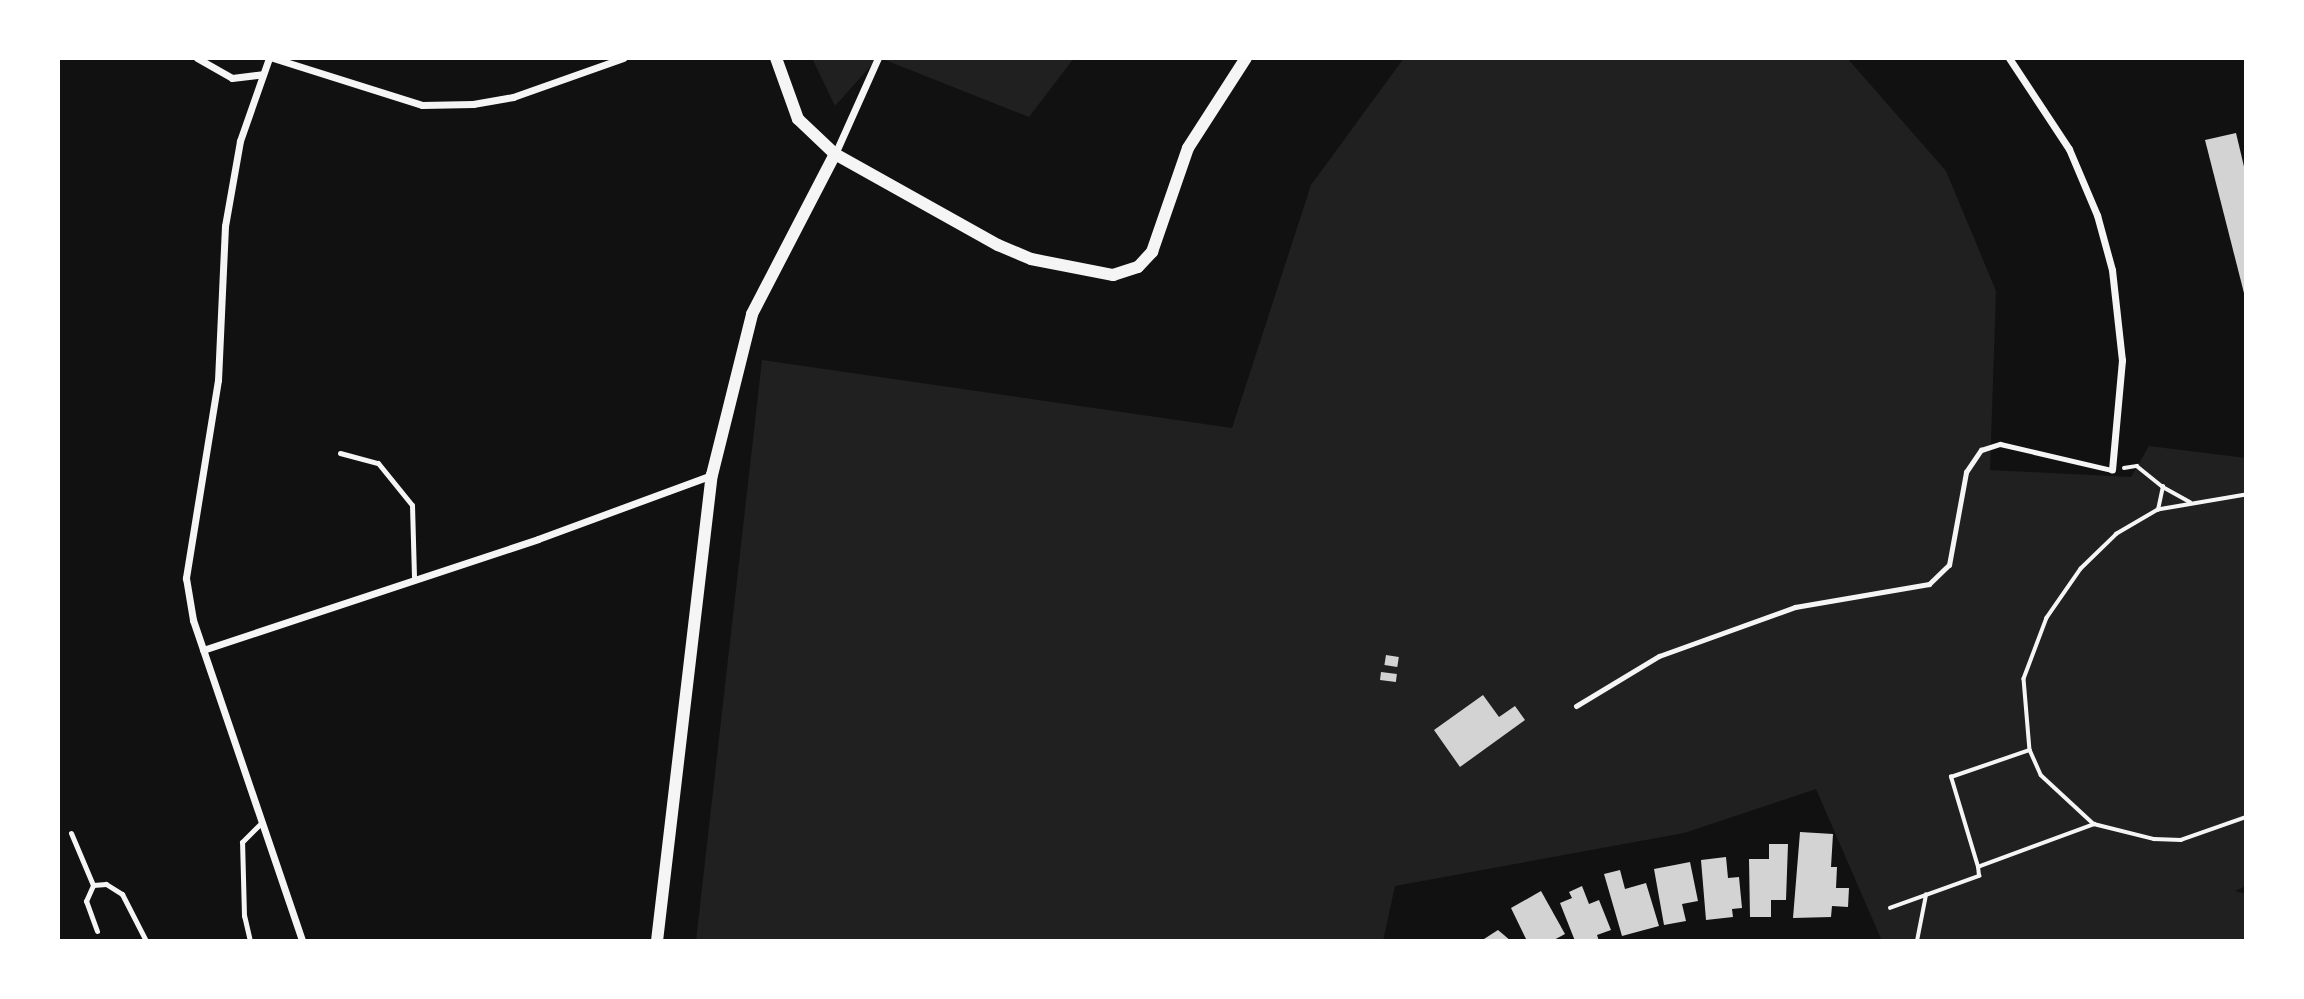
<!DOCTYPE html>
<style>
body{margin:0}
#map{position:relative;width:2304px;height:999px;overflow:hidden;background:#111;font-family:"Source Sans 3",sans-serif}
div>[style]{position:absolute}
.green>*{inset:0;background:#202020}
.building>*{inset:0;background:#d3d3d3;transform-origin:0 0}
.path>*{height:3.5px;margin:-1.75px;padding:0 1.75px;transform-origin:1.75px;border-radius:1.75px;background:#f5f5f5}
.service>*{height:5px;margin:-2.5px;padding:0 2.5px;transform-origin:2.5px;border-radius:2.5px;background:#f5f5f5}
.minor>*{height:7px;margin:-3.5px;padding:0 3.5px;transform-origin:3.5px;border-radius:3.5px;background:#f5f5f5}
.tertiary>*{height:12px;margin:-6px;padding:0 6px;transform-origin:6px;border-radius:6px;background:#f5f5f5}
span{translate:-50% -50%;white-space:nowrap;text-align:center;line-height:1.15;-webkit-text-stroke:7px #fff;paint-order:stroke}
.frame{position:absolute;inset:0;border:60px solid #fff;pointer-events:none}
</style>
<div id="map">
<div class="green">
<i style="clip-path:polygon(812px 58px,878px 58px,835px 106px)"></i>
<i style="clip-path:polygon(880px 58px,1074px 58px,1029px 117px)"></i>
<i style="clip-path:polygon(1404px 58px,1847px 58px,1946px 171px,1996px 291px,1990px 470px,2131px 477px,2149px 446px,2246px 458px,2246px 886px,2235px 891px,2246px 894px,2246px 941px,1882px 941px,1816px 789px,1684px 833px,1395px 886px,1383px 941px,696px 941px,762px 360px,1232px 428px,1311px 185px)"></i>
</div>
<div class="building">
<i style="clip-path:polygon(2236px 133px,2246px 175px,2245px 297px,2205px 140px)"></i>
<i style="left:1386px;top:655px;width:13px;height:10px;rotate:9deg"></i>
<i style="left:1381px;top:672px;width:16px;height:8px;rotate:7deg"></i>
<i style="clip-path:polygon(1483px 695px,1499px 717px,1515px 706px,1525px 720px,1460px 767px,1434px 730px)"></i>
<i style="clip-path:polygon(1800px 832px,1833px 834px,1831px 867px,1837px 867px,1836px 888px,1849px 888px,1848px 907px,1832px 906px,1831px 917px,1793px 918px)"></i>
<i style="clip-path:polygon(1769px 844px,1788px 844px,1786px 900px,1771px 900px,1771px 917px,1750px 917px,1749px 859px,1769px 859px)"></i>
<i style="clip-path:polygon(1726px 857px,1728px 878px,1739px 877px,1742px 908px,1732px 909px,1733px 917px,1706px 920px,1701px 860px)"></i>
<i style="clip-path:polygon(1690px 862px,1698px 901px,1682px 904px,1686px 921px,1664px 925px,1654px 869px)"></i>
<i style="clip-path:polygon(1620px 870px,1625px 889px,1646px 883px,1659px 926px,1622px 936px,1604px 874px)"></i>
<i style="clip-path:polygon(1582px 886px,1589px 904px,1599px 900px,1611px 930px,1597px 935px,1599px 941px,1575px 941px,1560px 903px,1572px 898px,1569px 892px)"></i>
<i style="clip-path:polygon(1541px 891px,1565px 934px,1552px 941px,1527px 941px,1511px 908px)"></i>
<i style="clip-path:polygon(1498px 930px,1511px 941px,1485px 941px,1484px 939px)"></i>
</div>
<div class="path">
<i style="left:2124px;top:468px;width:13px;rotate:-9deg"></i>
<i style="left:2137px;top:466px;width:33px;rotate:39deg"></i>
<i style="left:2246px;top:495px;width:89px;rotate:170.3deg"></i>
<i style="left:2158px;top:510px;width:48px;rotate:149.7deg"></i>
<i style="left:2117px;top:534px;width:50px;rotate:135.8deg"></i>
<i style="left:2081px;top:569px;width:60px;rotate:124.8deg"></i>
<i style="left:2047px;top:618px;width:65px;rotate:110.7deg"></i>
<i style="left:2024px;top:679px;width:71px;rotate:85.2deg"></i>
<i style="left:2030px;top:750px;width:27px;rotate:66deg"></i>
<i style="left:2041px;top:775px;width:72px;rotate:42.8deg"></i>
<i style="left:2094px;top:824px;width:62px;rotate:14deg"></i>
<i style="left:2154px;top:839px;width:27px;rotate:2deg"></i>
<i style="left:2181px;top:840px;width:69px;rotate:-19.5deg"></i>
<i style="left:2158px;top:510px;width:24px;rotate:-78deg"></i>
<i style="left:2163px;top:487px;width:31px;rotate:29deg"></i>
<i style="left:1978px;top:867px;width:94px;rotate:-106.7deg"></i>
<i style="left:1951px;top:777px;width:83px;rotate:-18.9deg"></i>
<i style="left:1890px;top:908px;width:95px;rotate:-19.8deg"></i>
<i style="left:1979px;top:876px;width:9px;rotate:-96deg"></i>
<i style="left:1978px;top:867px;width:124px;rotate:-20.3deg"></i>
<i style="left:1917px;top:941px;width:47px;rotate:-78.9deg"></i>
</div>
<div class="service">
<i style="left:340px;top:453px;width:39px;rotate:15deg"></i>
<i style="left:378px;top:463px;width:54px;rotate:51deg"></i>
<i style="left:412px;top:505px;width:73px;rotate:88.4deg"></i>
<i style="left:1576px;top:706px;width:97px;rotate:-31.1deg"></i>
<i style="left:1659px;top:656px;width:145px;rotate:-19.8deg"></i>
<i style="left:1795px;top:607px;width:136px;rotate:-9.7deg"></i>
<i style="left:1929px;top:584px;width:28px;rotate:-44deg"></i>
<i style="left:1949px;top:565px;width:95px;rotate:-79.6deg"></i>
<i style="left:1966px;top:472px;width:27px;rotate:-56deg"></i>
<i style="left:1981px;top:450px;width:20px;rotate:-18deg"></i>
<i style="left:2000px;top:444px;width:115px;rotate:13.1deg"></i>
<i style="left:71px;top:833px;width:56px;rotate:67.1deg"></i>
<i style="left:97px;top:931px;width:32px;rotate:-110deg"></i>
<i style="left:86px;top:901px;width:17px;rotate:-66deg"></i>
<i style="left:93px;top:885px;width:13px;rotate:-4deg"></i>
<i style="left:106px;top:884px;width:19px;rotate:32deg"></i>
<i style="left:122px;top:894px;width:53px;rotate:62.9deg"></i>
<i style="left:250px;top:941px;width:26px;rotate:-103deg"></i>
<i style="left:244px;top:916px;width:74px;rotate:-91.5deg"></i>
<i style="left:242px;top:842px;width:27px;rotate:-45deg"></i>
</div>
<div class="minor">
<i style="left:197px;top:58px;width:40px;rotate:29.7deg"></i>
<i style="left:232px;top:78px;width:31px;rotate:-7deg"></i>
<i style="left:269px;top:58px;width:88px;rotate:109.3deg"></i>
<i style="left:240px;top:141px;width:86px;rotate:100deg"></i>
<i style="left:225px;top:226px;width:154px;rotate:92.6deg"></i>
<i style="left:218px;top:380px;width:201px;rotate:99.2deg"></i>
<i style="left:186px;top:578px;width:43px;rotate:80.5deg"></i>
<i style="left:193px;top:620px;width:339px;rotate:71.2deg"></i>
<i style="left:273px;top:58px;width:156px;rotate:17.5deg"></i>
<i style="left:422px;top:105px;width:51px;rotate:-1.1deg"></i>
<i style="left:473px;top:104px;width:41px;rotate:-9.9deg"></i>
<i style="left:513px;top:97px;width:117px;rotate:-19.5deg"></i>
<i style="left:2009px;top:58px;width:109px;rotate:56.6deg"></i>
<i style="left:2069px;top:149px;width:72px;rotate:67deg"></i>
<i style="left:2097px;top:215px;width:57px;rotate:74.7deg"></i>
<i style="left:2112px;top:270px;width:91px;rotate:83.7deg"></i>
<i style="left:2122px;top:360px;width:110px;rotate:95.2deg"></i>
<i style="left:835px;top:154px;width:105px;rotate:-65.9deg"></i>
<i style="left:203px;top:650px;width:353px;rotate:-18.3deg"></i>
<i style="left:538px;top:539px;width:185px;rotate:-20.2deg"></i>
</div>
<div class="tertiary">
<i style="left:776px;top:58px;width:65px;rotate:70.2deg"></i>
<i style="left:798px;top:119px;width:51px;rotate:43.4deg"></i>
<i style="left:835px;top:154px;width:187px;rotate:29.2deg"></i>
<i style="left:998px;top:245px;width:36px;rotate:23deg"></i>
<i style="left:1031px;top:259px;width:84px;rotate:11deg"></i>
<i style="left:1113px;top:275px;width:26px;rotate:-18deg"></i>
<i style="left:1138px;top:267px;width:21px;rotate:-47deg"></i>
<i style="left:1152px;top:252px;width:110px;rotate:-70.9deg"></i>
<i style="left:1188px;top:148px;width:107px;rotate:-57.2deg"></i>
<i style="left:657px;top:941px;width:469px;rotate:-83.3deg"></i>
<i style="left:712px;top:475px;width:166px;rotate:-76deg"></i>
<i style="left:752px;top:314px;width:180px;rotate:-62.6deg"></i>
</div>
<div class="frame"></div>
</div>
